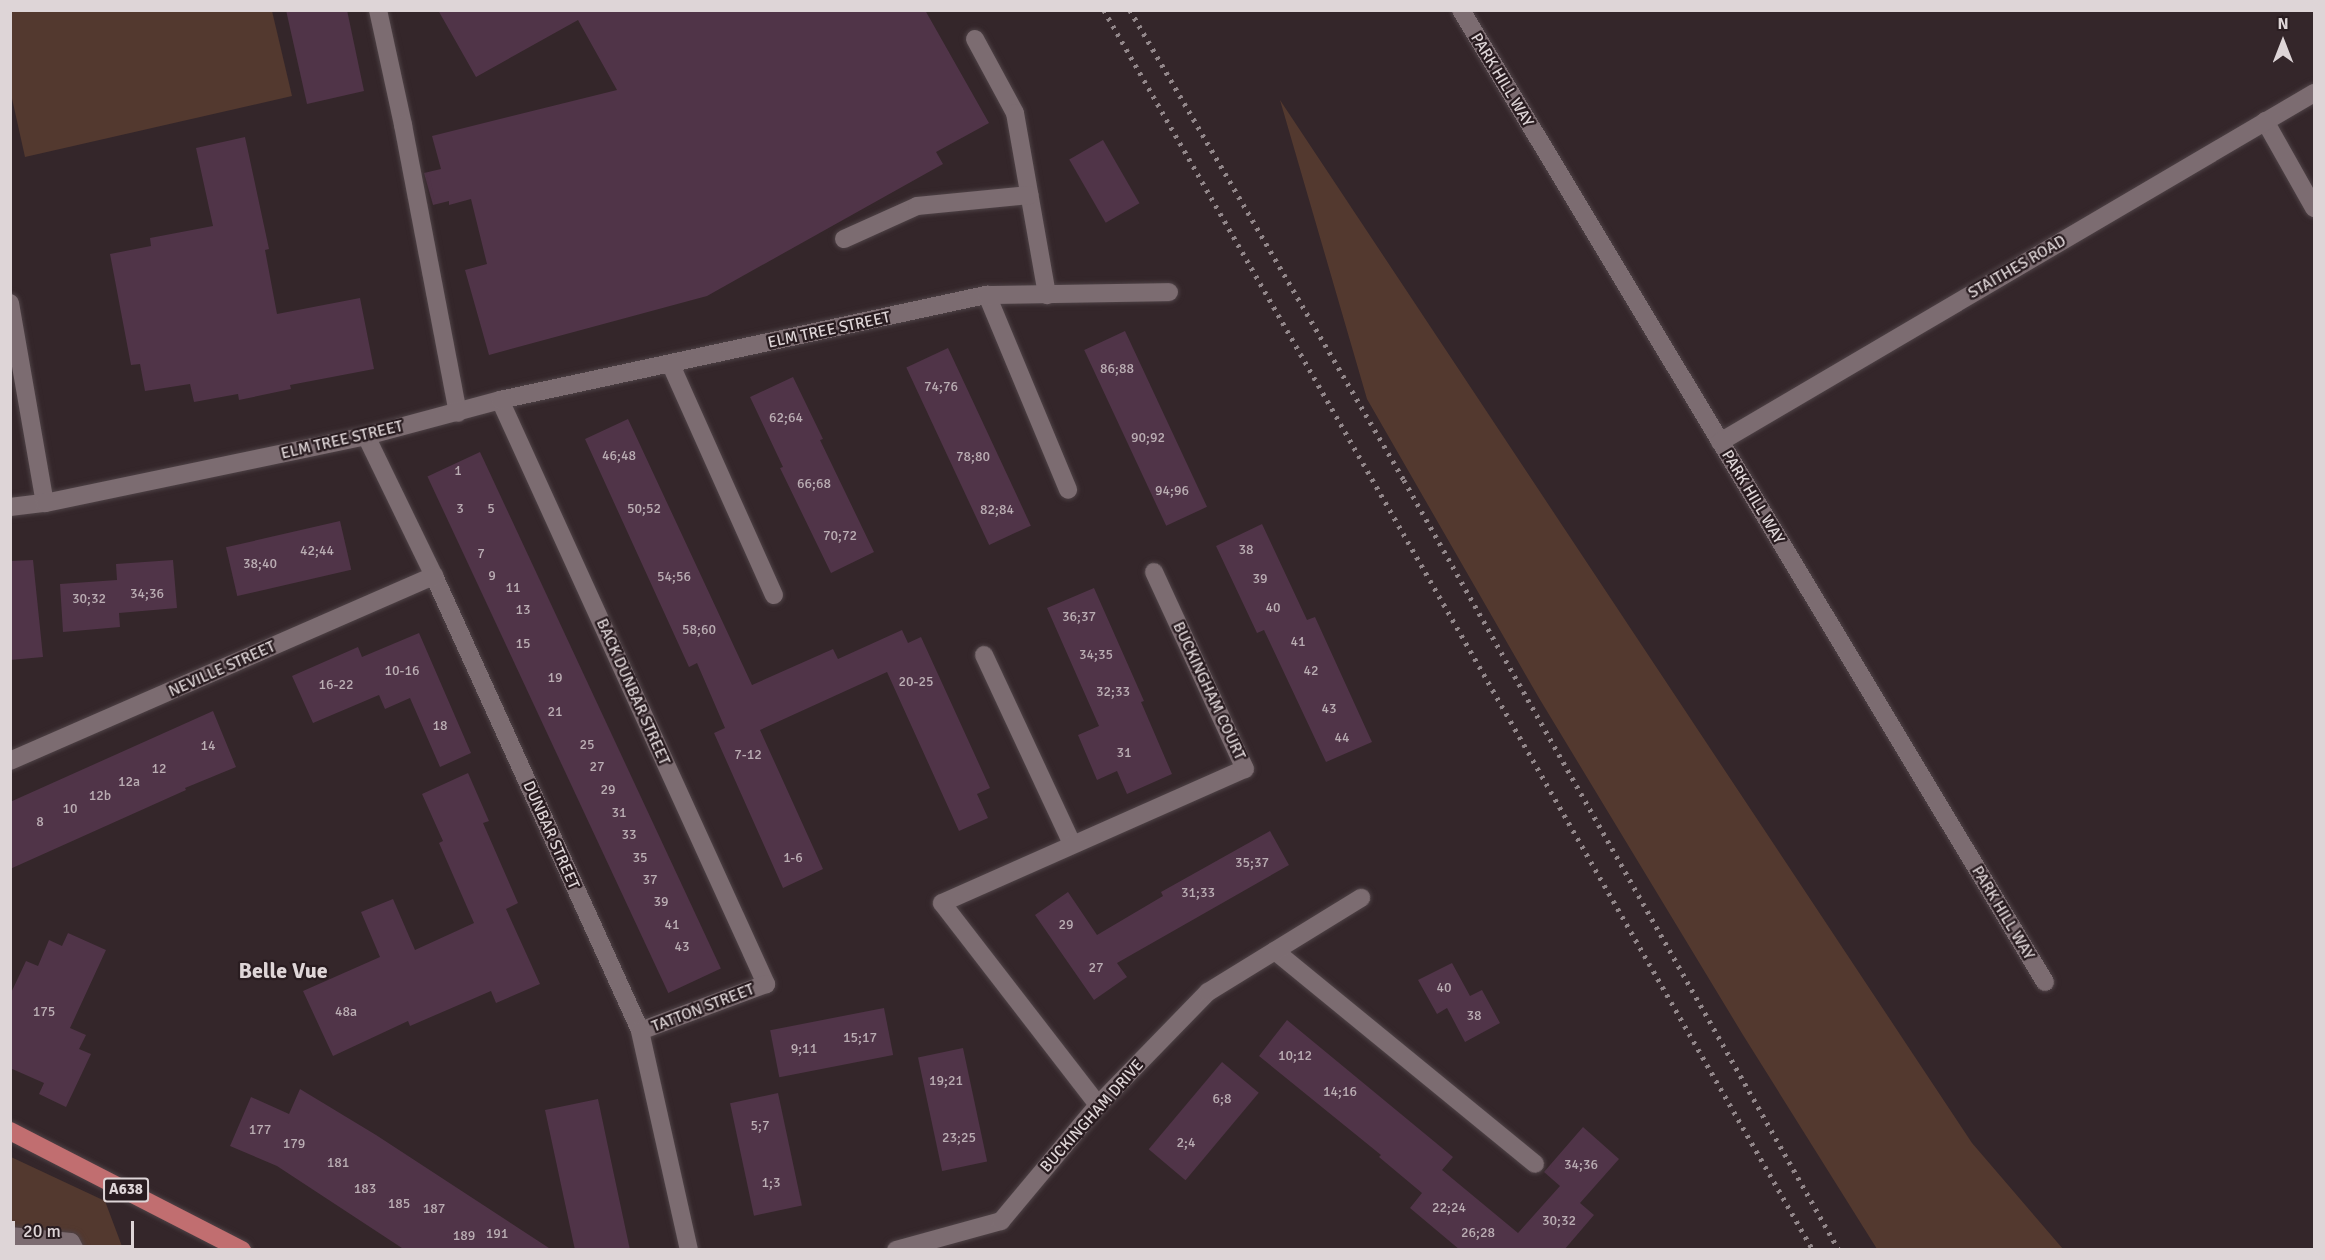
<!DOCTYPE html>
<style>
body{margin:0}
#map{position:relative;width:2325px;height:1260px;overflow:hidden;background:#34262a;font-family:Signika,sans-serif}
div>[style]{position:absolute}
.green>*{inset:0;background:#53392f}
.building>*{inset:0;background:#503448;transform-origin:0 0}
.roads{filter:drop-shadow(0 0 2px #4e4246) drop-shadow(0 0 2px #4e4246)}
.service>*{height:18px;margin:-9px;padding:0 9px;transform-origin:9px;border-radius:9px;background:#7c6c71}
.pedestrian>*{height:18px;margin:-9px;padding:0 9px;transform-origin:9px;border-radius:9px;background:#7c6c71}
.minor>*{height:18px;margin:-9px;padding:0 9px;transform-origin:9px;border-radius:9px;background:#7c6c71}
.trunk>*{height:18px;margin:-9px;padding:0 9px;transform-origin:9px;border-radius:9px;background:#c16e70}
.rail>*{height:4.5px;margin-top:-2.25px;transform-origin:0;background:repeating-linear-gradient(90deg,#92878a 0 3px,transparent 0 9px)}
span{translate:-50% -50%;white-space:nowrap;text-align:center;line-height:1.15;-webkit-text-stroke:4.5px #291c20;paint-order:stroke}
.number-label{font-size:14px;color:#baadb3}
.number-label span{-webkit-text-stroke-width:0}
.shield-label span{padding:2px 4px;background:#291c20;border:2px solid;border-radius:4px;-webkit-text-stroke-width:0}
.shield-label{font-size:15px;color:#ded5d7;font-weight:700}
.street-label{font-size:16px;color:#ded5d7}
.district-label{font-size:22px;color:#ded5d7;font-weight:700}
.frame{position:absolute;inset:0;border:12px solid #ded5d7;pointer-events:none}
.north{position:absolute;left:2253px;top:12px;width:60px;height:60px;-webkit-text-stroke:4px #291c20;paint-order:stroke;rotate:0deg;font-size:16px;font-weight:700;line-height:24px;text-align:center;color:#ded5d7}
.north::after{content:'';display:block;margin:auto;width:21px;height:27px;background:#ded5d7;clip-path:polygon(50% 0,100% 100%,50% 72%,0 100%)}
.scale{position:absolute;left:12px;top:1221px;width:122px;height:27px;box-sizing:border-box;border:3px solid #ded5d7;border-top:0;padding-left:8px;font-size:18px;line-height:21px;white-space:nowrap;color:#ded5d7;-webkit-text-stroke:4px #291c20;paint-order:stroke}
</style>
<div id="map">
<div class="green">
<i style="clip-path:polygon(10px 11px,272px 11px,292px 96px,25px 157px,11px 94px)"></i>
<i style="clip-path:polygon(1280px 100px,1972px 1143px,2063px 1249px,1877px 1249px,1743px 1035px,1539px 698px,1367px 399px)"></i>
<i style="clip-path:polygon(11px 1157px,105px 1201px,123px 1249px,11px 1250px)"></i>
</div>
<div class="building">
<i style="clip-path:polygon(286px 10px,347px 10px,364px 91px,307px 104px)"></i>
<i style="clip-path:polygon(438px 10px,925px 10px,989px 123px,936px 152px,943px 164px,707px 296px,489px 355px,465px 270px,487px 264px,471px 199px,449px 205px,449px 201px,433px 205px,424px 173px,441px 169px,432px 136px,617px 90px,578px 20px,476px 77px)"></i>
<i style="clip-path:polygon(245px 137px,269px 249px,265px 250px,277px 314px,360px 298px,374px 369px,290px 385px,291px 389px,239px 400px,238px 394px,194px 402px,190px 384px,145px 391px,140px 364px,131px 365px,110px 254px,151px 246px,150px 238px,213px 226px,196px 148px)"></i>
<i style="left:1103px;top:140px;width:73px;height:39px;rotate:60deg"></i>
<i style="left:1125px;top:331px;width:194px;height:45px;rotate:65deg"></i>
<i style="left:948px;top:348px;width:196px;height:46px;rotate:65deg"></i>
<i style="clip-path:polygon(793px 377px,823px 439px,820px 440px,874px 552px,831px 573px,780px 468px,783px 467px,750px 397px)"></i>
<i style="clip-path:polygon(628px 419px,752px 685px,833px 649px,838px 659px,902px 630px,908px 643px,921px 637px,990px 788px,977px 794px,988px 818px,959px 831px,887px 672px,760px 730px,823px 869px,783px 888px,714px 733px,725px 728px,697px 663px,689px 667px,585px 439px)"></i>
<i style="left:480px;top:452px;width:570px;height:58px;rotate:65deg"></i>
<i style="left:340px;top:521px;width:50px;height:117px;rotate:77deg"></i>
<i style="clip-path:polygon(1262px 524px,1307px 620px,1315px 617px,1372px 742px,1326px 762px,1264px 630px,1257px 633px,1216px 546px)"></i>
<i style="clip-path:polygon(33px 560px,43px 657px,10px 660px,10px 561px)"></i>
<i style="clip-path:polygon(173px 560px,177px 608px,119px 613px,120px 627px,63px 632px,60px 584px,117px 580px,116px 564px)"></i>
<i style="clip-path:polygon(1094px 588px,1144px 701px,1141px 702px,1172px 774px,1127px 794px,1117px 771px,1097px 780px,1078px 735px,1099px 726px,1047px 608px)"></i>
<i style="clip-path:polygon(419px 633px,471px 753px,440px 767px,410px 698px,385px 709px,379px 695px,313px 723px,292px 676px,358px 647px,362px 657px)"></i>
<i style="clip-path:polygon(213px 711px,236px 767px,185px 788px,186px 790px,10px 869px,10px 802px)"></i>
<i style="clip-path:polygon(468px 773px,489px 821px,483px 823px,518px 903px,506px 909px,540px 984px,496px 1003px,491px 991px,410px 1026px,408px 1021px,333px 1056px,303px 991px,380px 957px,361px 912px,393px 899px,415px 950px,474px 923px,439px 843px,443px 841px,422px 794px)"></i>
<i style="clip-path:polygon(1270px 831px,1289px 865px,1117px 963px,1127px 977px,1094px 1000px,1035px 915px,1068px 892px,1097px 935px,1163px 896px,1161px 892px)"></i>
<i style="clip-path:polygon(68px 933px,106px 950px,70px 1028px,86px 1035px,79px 1049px,91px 1054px,66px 1107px,39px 1094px,44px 1083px,10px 1068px,10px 995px,26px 961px,38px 966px,49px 940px,62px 946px)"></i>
<i style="clip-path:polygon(1452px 963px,1470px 996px,1464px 999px,1482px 990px,1500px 1023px,1465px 1042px,1447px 1008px,1437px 1014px,1418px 980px)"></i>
<i style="left:884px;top:1008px;width:48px;height:116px;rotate:79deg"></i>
<i style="clip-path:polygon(1287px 1020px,1453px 1157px,1442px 1170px,1518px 1233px,1560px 1186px,1544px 1172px,1583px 1127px,1619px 1159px,1580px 1203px,1594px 1215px,1564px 1250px,1460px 1250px,1410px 1208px,1422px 1193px,1379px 1157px,1381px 1155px,1259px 1056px)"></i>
<i style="left:963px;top:1048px;width:116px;height:46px;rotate:78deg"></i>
<i style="left:1222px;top:1062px;width:48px;height:114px;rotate:40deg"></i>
<i style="clip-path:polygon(300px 1089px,376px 1135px,552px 1250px,405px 1250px,277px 1166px,230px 1146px,251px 1097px,289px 1114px)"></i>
<i style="left:778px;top:1093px;width:115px;height:49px;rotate:78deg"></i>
<i style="clip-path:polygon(598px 1099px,607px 1142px,630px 1250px,575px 1250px,545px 1110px)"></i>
</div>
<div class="roads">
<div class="service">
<i style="left:378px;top:10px;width:118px;rotate:77.7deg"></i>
<i style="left:403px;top:125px;width:293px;rotate:79.2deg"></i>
<i style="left:975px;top:39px;width:84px;rotate:61.6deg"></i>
<i style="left:1015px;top:113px;width:185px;rotate:80deg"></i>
<i style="left:844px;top:239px;width:80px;rotate:-24.3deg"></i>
<i style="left:917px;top:206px;width:113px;rotate:-5.6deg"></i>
<i style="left:500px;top:400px;width:642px;rotate:65.51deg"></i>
<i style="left:766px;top:984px;width:134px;rotate:159.5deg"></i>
</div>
<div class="pedestrian">
<i style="left:10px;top:1236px;width:61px;rotate:5.6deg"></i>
<i style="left:71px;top:1242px;width:9px;rotate:63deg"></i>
</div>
<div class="minor">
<i style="left:1461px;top:10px;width:1134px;rotate:59deg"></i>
<i style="left:2265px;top:121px;width:100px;rotate:60.6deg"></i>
<i style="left:987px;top:295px;width:211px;rotate:67.4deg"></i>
<i style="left:10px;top:303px;width:203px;rotate:80.1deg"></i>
<i style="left:671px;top:365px;width:252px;rotate:65.9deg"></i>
<i style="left:366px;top:436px;width:156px;rotate:64.1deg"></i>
<i style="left:434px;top:576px;width:499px;rotate:65.6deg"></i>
<i style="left:640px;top:1031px;width:224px;rotate:77.4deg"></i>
<i style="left:1720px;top:442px;width:689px;rotate:-30.44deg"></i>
<i style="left:10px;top:507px;width:35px;rotate:-7deg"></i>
<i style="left:45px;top:503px;width:328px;rotate:-11.8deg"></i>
<i style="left:366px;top:436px;width:139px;rotate:-15deg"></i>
<i style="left:500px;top:400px;width:498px;rotate:-12.2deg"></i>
<i style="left:987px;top:295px;width:182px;rotate:-0.9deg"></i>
<i style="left:984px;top:655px;width:208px;rotate:65deg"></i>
<i style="left:10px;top:761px;width:463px;rotate:-23.6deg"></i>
<i style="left:1275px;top:951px;width:336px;rotate:39.3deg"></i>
<i style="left:1098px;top:1105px;width:255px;rotate:-127.7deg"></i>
<i style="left:942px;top:903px;width:331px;rotate:-23.9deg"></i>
<i style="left:1245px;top:769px;width:217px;rotate:-114.8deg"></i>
<i style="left:896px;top:1250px;width:109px;rotate:-15.4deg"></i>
<i style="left:1001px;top:1221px;width:151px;rotate:-50.1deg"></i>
<i style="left:1098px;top:1105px;width:158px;rotate:-45.8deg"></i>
<i style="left:1208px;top:992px;width:180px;rotate:-31.6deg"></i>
</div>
<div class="trunk">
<i style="left:10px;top:1131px;width:261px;rotate:27.2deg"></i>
</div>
</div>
<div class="rail">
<i style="left:1104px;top:10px;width:1428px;rotate:60.24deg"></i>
<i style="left:1130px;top:10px;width:544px;rotate:59.76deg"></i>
<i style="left:1404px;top:480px;width:884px;rotate:60.54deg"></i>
</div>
<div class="number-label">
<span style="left:1117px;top:369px">86;88</span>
<span style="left:941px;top:387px">74;76</span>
<span style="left:786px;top:418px">62;64</span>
<span style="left:1148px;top:438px">90;92</span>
<span style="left:619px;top:456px">46;48</span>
<span style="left:973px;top:457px">78;80</span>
<span style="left:458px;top:471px">1</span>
<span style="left:814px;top:484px">66;68</span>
<span style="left:1172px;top:491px">94;96</span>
<span style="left:460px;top:509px">3</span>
<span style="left:491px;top:509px">5</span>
<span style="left:644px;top:509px">50;52</span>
<span style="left:997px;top:510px">82;84</span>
<span style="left:840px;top:536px">70;72</span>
<span style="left:1246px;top:550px">38</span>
<span style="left:317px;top:551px">42;44</span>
<span style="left:481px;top:554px">7</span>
<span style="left:260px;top:564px">38;40</span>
<span style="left:492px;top:576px">9</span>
<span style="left:674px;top:577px">54;56</span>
<span style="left:1260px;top:579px">39</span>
<span style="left:513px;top:588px">11</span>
<span style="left:147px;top:594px">34;36</span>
<span style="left:89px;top:599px">30;32</span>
<span style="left:1273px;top:608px">40</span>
<span style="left:523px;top:610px">13</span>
<span style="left:1079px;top:617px">36;37</span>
<span style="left:699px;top:630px">58;60</span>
<span style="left:1298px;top:642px">41</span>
<span style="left:523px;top:644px">15</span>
<span style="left:1096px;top:655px">34;35</span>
<span style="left:402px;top:671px">10-16</span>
<span style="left:1311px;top:671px">42</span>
<span style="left:555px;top:678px">19</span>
<span style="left:916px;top:682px">20-25</span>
<span style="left:336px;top:685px">16-22</span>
<span style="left:1113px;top:692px">32;33</span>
<span style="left:1329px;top:709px">43</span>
<span style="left:555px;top:712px">21</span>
<span style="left:440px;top:726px">18</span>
<span style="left:1342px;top:738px">44</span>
<span style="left:587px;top:745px">25</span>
<span style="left:208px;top:746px">14</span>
<span style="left:1124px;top:753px">31</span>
<span style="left:748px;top:755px">7-12</span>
<span style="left:597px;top:767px">27</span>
<span style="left:159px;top:769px">12</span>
<span style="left:129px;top:782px">12a</span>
<span style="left:608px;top:790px">29</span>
<span style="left:100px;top:796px">12b</span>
<span style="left:70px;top:809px">10</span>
<span style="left:619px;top:813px">31</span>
<span style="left:40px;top:822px">8</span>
<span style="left:629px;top:835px">33</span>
<span style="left:640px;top:858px">35</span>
<span style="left:793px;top:858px">1-6</span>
<span style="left:1252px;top:863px">35;37</span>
<span style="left:650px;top:880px">37</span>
<span style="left:1198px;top:893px">31;33</span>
<span style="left:661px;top:902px">39</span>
<span style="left:672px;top:925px">41</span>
<span style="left:1066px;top:925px">29</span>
<span style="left:682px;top:947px">43</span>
<span style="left:1096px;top:968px">27</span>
<span style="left:1444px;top:988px">40</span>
<span style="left:44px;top:1012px">175</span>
<span style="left:346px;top:1012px">48a</span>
<span style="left:1474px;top:1016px">38</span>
<span style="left:860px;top:1038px">15;17</span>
<span style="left:804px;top:1049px">9;11</span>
<span style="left:1295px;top:1056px">10;12</span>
<span style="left:946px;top:1081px">19;21</span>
<span style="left:1340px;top:1092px">14;16</span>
<span style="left:1222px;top:1099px">6;8</span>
<span style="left:760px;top:1126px">5;7</span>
<span style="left:260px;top:1130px">177</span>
<span style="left:959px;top:1138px">23;25</span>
<span style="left:1186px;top:1143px">2;4</span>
<span style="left:294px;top:1144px">179</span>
<span style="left:338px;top:1163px">181</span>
<span style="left:1581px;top:1165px">34;36</span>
<span style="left:771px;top:1183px">1;3</span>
<span style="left:365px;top:1189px">183</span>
<span style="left:399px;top:1204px">185</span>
<span style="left:1449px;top:1208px">22;24</span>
<span style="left:434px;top:1209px">187</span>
<span style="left:1559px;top:1221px">30;32</span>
<span style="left:1478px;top:1233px">26;28</span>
<span style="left:497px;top:1234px">191</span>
<span style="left:464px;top:1236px">189</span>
</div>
<div class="shield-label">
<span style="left:126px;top:1190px">A638</span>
</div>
<div class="street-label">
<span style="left:1502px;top:80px;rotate:59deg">PARK HILL WAY</span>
<span style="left:2017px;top:267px;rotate:-30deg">STAITHES ROAD</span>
<span style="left:829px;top:330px;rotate:-12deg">ELM TREE STREET</span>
<span style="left:342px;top:440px;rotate:-13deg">ELM TREE STREET</span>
<span style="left:1753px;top:497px;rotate:59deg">PARK HILL WAY</span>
<span style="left:222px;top:669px;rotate:-24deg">NEVILLE STREET</span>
<span style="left:1209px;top:691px;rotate:65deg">BUCKINGHAM COURT</span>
<span style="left:633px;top:692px;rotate:66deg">BACK DUNBAR STREET</span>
<span style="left:551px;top:835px;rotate:66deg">DUNBAR STREET</span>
<span style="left:2003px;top:913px;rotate:59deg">PARK HILL WAY</span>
<span style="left:703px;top:1008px;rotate:-21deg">TATTON STREET</span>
<span style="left:1092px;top:1116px;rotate:-48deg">BUCKINGHAM DRIVE</span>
</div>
<div class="district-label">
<span style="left:283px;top:971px">Belle Vue</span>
</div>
<div class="frame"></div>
<div class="north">N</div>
<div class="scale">20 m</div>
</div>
